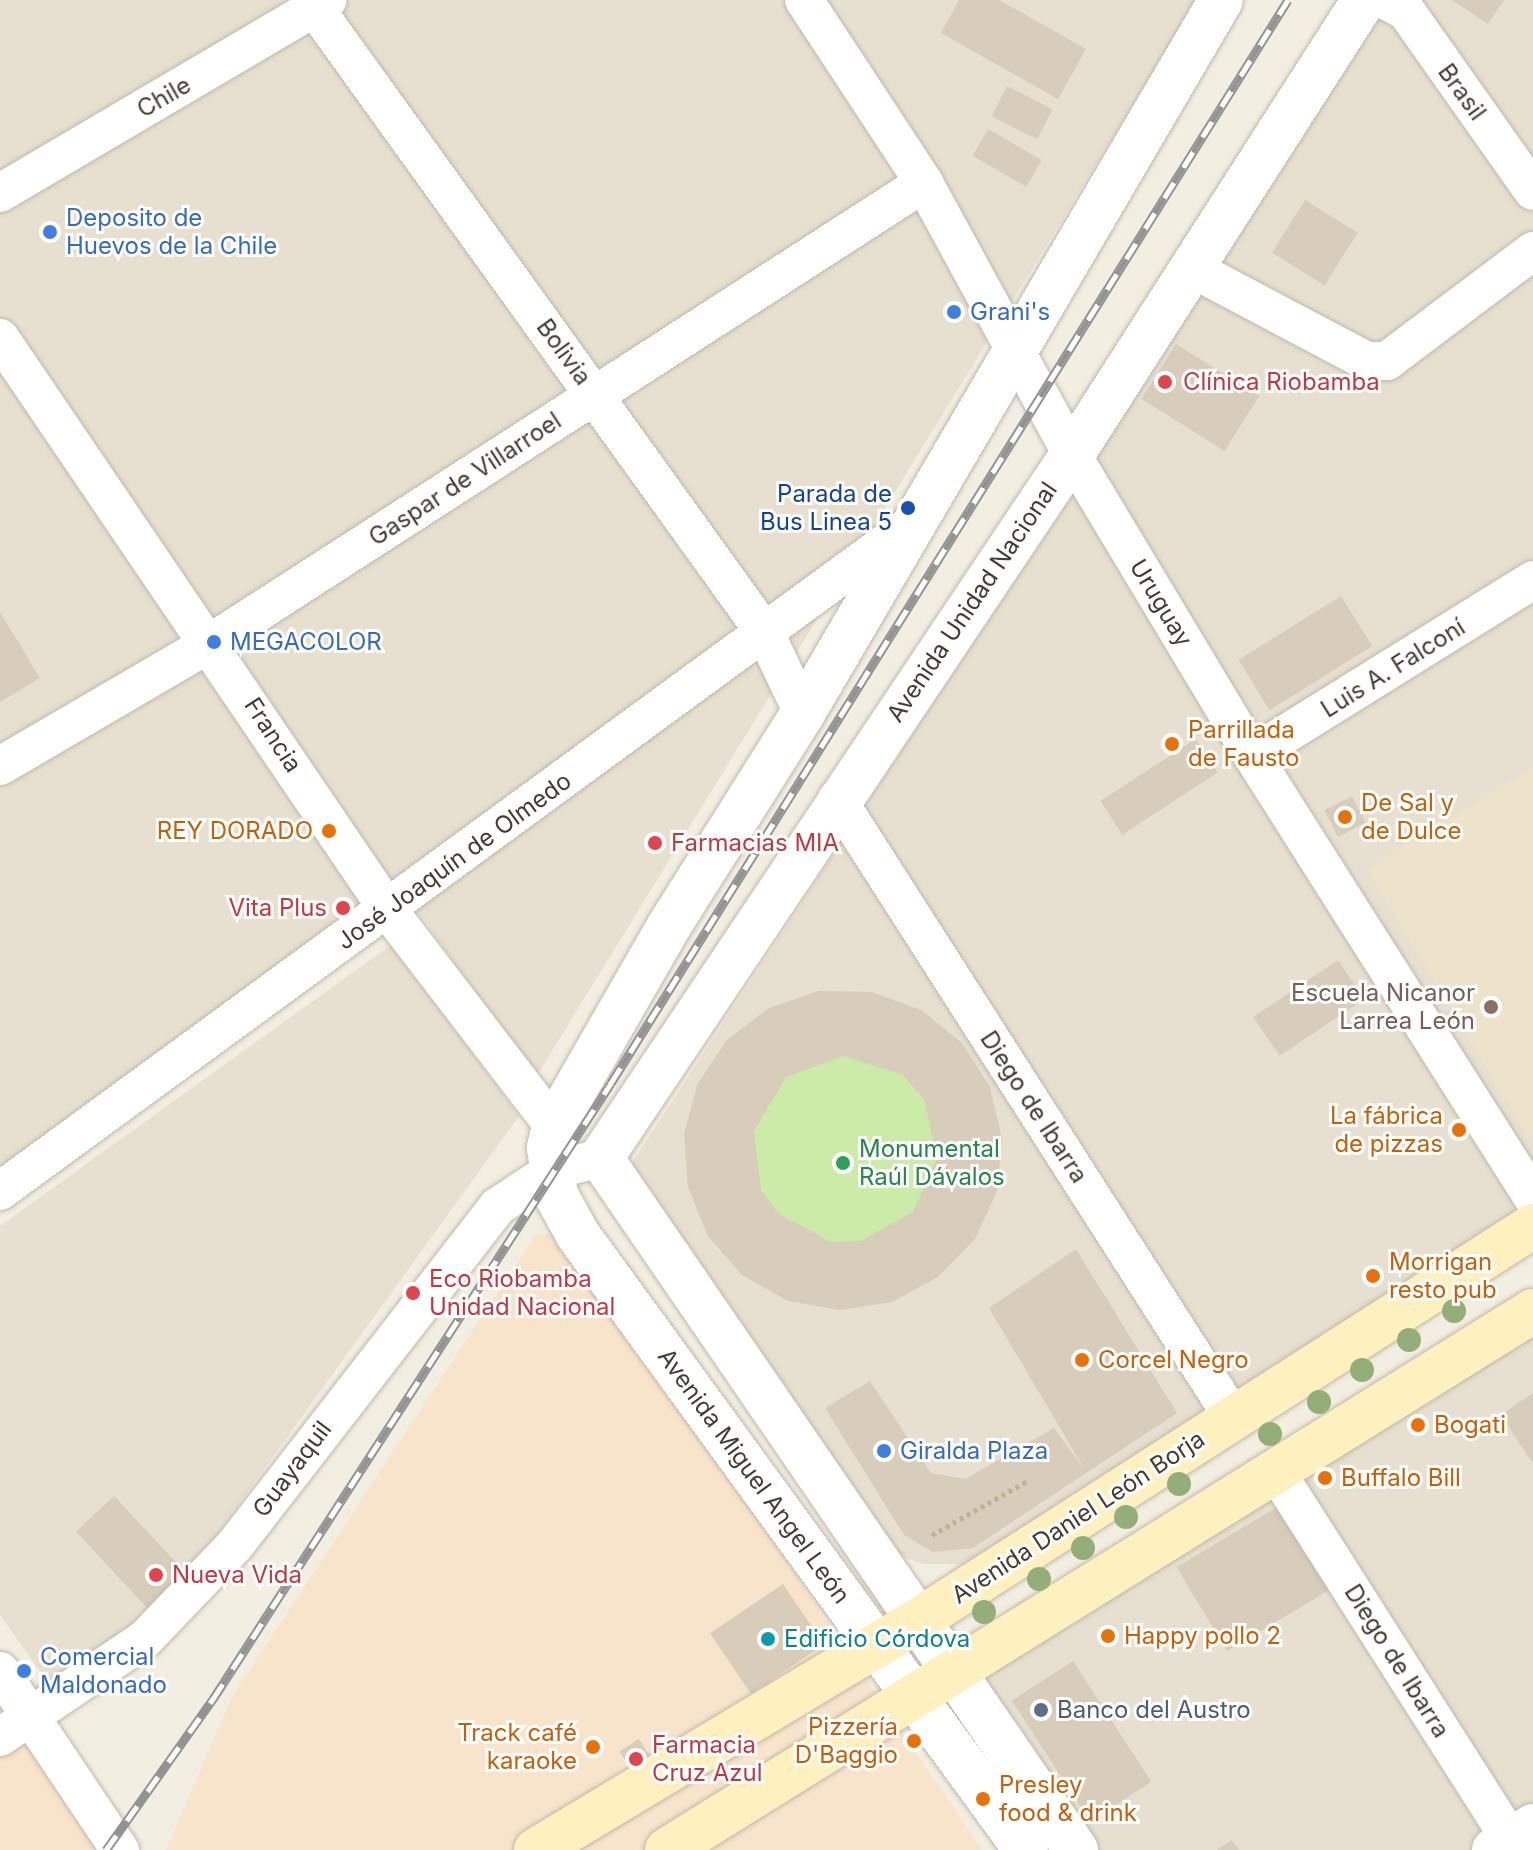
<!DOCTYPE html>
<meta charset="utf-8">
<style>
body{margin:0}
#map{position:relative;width:1533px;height:1850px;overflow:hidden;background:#f3eee2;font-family:Inter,sans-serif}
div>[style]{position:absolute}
.residential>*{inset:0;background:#e7e0d0}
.commercial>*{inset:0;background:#f7e4cb}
.education>*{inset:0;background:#ede3cb}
.green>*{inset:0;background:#cceaa8}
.building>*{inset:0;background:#d8ccba;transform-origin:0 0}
.path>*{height:5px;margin-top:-2.5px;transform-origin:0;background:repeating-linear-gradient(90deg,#c1b195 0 4px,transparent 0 8px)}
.roads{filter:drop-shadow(0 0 2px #c1b8a8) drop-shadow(0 0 2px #c1b8a8)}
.minor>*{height:38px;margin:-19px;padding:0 19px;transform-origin:19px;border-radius:19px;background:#fff}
.tertiary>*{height:44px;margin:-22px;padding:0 22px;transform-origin:22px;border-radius:22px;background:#fff}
.secondary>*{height:44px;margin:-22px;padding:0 22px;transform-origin:22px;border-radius:22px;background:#fff0c0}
.rail>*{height:9px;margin-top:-4.5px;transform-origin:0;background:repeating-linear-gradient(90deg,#fff 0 18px,#939393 0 36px);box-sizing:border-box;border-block:2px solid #939393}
.trees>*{width:24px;height:24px;margin:-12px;border-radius:50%;background:#93ae79}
.dots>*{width:22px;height:22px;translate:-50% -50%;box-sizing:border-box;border:4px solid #fff;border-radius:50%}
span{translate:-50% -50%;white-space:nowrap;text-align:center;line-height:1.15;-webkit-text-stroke:6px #fff;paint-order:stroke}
.street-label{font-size:24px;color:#443d33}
.shop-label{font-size:24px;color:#366cbe}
.left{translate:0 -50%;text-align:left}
.health-label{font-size:24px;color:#be3a42}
.right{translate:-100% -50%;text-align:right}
.transit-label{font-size:24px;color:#164399}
.food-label{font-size:24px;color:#c56008}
.education-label{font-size:24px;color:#785e54}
.leisure-label{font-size:24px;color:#27864d}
.culture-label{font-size:24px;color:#0d838f}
.service-label{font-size:24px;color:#4e5e75}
</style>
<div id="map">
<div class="residential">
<i style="clip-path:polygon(0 0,1197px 0,536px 1077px,403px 891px,0 1172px)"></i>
<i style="clip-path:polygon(1391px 0,1533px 0,1533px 1199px,980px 1564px,923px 1564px,888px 1551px,626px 1172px)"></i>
<i style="clip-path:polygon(391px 945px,519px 1116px,158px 1616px,56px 1694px,0 1615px,0 1226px)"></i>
<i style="clip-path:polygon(1533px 1321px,1533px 1850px,1087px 1850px,978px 1695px,981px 1666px)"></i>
</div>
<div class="commercial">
<i style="clip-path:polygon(536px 1234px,566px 1236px,982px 1850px,166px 1850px,232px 1697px)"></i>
<i style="clip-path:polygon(0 1704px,104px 1850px,0 1850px)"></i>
</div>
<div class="education">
<i style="clip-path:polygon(1533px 767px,1533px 1144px,1367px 869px)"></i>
</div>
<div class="green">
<i style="clip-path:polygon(819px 991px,871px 992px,921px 1010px,962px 1043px,975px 1239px,938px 1277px,892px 1302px,840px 1310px,742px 1275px,708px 1236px,688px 1187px,684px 1134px,698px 1083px,727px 1040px,769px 1008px)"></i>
</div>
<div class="building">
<i style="clip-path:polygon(959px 0,999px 0,1086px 49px,1058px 99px,941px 33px)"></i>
<i style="clip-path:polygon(1452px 0,1504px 0,1488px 24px)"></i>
<i style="left:1007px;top:86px;width:51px;height:34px;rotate:27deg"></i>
<i style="left:988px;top:129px;width:62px;height:31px;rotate:30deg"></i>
<i style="left:1305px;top:200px;width:62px;height:62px;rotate:32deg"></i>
<i style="left:1176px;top:344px;width:98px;height:65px;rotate:32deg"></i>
<i style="left:1341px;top:596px;width:59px;height:121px;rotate:58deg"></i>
<i style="clip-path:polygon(0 612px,40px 678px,0 702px)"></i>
<i style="left:1196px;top:739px;width:40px;height:114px;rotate:57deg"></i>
<i style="left:1352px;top:796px;width:30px;height:31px;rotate:63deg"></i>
<i style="left:1338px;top:960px;width:47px;height:102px;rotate:56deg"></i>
<i style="clip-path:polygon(evenodd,819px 991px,871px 992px,921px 1010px,962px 1043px,990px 1087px,1002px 1139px,997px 1191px,975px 1239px,938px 1277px,892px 1302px,840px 1310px,788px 1301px,742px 1275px,708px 1236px,688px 1187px,684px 1134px,698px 1083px,727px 1040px,769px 1008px,819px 991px,844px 1056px,903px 1075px,924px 1099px,937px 1158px,913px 1212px,861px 1241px,831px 1242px,779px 1214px,761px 1190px,754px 1131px,786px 1077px,844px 1056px)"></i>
<i style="clip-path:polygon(1076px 1249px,1177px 1413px,973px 1548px,933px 1552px,904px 1535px,825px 1408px,870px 1381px,931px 1473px,965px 1479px,1054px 1428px,1085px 1470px,989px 1308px)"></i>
<i style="clip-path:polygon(1533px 1393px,1533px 1464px,1501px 1415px)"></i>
<i style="left:114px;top:1496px;width:105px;height:52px;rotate:47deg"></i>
<i style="left:1282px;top:1504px;width:98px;height:123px;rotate:59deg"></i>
<i style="left:783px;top:1584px;width:73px;height:88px;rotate:56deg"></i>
<i style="left:1073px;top:1661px;width:144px;height:73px;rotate:57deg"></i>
<i style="left:639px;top:1739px;width:28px;height:23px;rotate:58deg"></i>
<i style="clip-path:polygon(1232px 1840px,1239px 1850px,1216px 1850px)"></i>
</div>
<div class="path">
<i style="left:932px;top:1535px;width:112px;rotate:-29.6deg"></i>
</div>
<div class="roads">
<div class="minor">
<i style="left:309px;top:0;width:780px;rotate:54.23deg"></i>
<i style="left:765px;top:633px;width:89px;rotate:64.6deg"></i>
<i style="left:804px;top:0;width:219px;rotate:56.7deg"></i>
<i style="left:924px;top:183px;width:310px;rotate:61.4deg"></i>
<i style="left:1072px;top:455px;width:350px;rotate:59deg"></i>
<i style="left:1252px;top:755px;width:525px;rotate:57.61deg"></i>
<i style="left:1385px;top:0;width:24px;rotate:28deg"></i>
<i style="left:1406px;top:11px;width:220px;rotate:54.8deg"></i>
<i style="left:0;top:193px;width:380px;rotate:-30.5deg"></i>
<i style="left:1191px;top:268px;width:199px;rotate:27.9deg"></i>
<i style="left:1367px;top:361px;width:20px"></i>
<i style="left:1387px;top:361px;width:183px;rotate:-37deg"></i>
<i style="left:0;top:338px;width:691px;rotate:55.85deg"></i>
<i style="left:388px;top:910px;width:272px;rotate:52.5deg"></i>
<i style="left:1252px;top:755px;width:331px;rotate:-31.9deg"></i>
<i style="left:0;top:766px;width:246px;rotate:-30.3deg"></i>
<i style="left:212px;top:642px;width:847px;rotate:-32.81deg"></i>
<i style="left:837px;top:799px;width:733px;rotate:57.37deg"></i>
<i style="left:0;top:1191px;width:1121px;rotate:-36.19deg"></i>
<i style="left:1277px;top:1473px;width:447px;rotate:57.5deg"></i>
<i style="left:0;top:1671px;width:216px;rotate:56.2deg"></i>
<i style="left:0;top:1737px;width:175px;rotate:-34.1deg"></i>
<i style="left:145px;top:1639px;width:130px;rotate:-46.2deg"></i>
<i style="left:235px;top:1545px;width:428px;rotate:-52.2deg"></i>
<i style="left:497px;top:1207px;width:67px;rotate:-33.5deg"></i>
<i style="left:553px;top:1170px;width:49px;rotate:-14deg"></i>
</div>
<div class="tertiary">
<i style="left:1026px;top:1850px;width:761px;rotate:-126.07deg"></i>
<i style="left:578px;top:1235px;width:46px;rotate:-118.8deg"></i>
<i style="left:556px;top:1195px;width:48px;rotate:-98.5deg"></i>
<i style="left:549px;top:1148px;width:23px;rotate:-77deg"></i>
<i style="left:554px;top:1126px;width:231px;rotate:-60.1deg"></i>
<i style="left:669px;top:926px;width:252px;rotate:-57.8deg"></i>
<i style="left:803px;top:713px;width:826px;rotate:-59.62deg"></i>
<i style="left:1076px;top:1850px;width:839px;rotate:-124.47deg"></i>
<i style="left:601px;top:1158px;width:846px;rotate:-56.18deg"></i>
<i style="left:1072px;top:455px;width:541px;rotate:-57.31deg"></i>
<i style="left:1494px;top:1850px;width:46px;rotate:-31.6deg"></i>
</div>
<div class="secondary">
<i style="left:536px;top:1850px;width:445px;rotate:-31deg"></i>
<i style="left:917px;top:1621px;width:732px;rotate:-32.67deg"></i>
<i style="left:667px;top:1850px;width:1020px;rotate:-31.9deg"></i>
</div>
</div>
<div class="rail">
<i style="left:106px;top:1850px;width:185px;rotate:-54.7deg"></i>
<i style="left:213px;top:1699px;width:733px;rotate:-57.13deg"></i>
<i style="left:611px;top:1083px;width:1277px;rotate:-57.99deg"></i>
</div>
<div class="trees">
<i style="left:1454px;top:1311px"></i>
<i style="left:1409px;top:1340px"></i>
<i style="left:1362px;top:1370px"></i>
<i style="left:1319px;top:1402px"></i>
<i style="left:1270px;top:1434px"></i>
<i style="left:1179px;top:1484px"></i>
<i style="left:1126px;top:1517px"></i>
<i style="left:1083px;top:1548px"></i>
<i style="left:1039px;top:1579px"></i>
<i style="left:984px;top:1612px"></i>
</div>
<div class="dots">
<i style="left:50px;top:232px;background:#3f7fe0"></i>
<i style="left:954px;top:312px;background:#3f7fe0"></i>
<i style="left:1165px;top:382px;background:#e0444e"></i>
<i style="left:908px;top:508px;background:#1a4fb4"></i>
<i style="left:214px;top:642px;background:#3f7fe0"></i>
<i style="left:1172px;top:744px;background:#e8710a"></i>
<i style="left:1345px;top:817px;background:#e8710a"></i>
<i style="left:329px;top:831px;background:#e8710a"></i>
<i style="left:655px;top:843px;background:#e0444e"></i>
<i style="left:343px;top:908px;background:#e0444e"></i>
<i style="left:1491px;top:1007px;background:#8d6e63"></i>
<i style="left:1459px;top:1130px;background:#e8710a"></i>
<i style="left:843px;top:1163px;background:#2e9e5b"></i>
<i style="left:1373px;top:1276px;background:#e8710a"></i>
<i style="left:413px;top:1293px;background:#e0444e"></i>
<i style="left:1082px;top:1360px;background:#e8710a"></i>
<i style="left:1418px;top:1425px;background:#e8710a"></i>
<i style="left:884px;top:1451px;background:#3f7fe0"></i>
<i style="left:1325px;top:1478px;background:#e8710a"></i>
<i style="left:156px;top:1575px;background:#e0444e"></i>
<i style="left:1108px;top:1636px;background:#e8710a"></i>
<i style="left:768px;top:1639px;background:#0f9aa8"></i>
<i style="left:24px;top:1671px;background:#3f7fe0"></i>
<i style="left:1041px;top:1710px;background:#5c6f8a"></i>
<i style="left:914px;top:1741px;background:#e8710a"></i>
<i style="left:593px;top:1747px;background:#e8710a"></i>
<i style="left:636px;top:1759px;background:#e0444e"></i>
<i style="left:983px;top:1799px;background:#e8710a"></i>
</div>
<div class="street-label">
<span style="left:1462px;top:92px;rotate:54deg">Brasil</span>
<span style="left:164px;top:97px;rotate:-30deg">Chile</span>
<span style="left:564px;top:352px;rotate:54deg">Bolivia</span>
<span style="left:465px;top:479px;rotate:-33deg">Gaspar de Villarroel</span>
<span style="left:972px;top:602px;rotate:-56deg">Avenida Unidad Nacional</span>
<span style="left:1161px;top:603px;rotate:59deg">Uruguay</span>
<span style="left:1393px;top:668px;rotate:-32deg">Luis A. Falconí</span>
<span style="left:273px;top:735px;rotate:57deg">Francia</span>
<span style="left:454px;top:861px;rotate:-36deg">José Joaquín de Olmedo</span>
<span style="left:1034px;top:1107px;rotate:57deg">Diego de Ibarra</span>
<span style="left:292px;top:1469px;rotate:-53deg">Guayaquil</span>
<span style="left:754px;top:1476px;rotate:54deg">Avenida Miguel Angel León</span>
<span style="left:1078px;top:1517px;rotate:-33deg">Avenida Daniel León Borja</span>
<span style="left:1397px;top:1661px;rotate:58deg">Diego de Ibarra</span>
</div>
<div class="shop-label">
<span class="left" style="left:66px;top:232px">Deposito de<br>Huevos de la Chile</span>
<span class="left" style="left:970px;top:312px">Grani's</span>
<span class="left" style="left:230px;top:642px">MEGACOLOR</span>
<span class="left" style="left:900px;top:1451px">Giralda Plaza</span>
<span class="left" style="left:40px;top:1671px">Comercial<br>Maldonado</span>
</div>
<div class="health-label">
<span class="left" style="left:1183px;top:382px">Clínica Riobamba</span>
<span class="left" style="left:671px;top:843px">Farmacias MIA</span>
<span class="right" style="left:327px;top:908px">Vita Plus</span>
<span class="left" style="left:429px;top:1293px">Eco Riobamba<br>Unidad Nacional</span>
<span class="left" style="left:172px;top:1575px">Nueva Vida</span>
<span class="left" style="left:652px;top:1759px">Farmacia<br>Cruz Azul</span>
</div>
<div class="transit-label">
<span class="right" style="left:892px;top:508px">Parada de<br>Bus Linea 5</span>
</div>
<div class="food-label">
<span class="left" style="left:1188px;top:744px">Parrillada<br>de Fausto</span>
<span class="left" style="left:1361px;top:817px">De Sal y<br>de Dulce</span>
<span class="right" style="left:313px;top:831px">REY DORADO</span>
<span class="right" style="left:1443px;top:1130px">La fábrica<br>de pizzas</span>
<span class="left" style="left:1389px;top:1276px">Morrigan<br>resto pub</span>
<span class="left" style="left:1098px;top:1360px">Corcel Negro</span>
<span class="left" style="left:1434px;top:1425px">Bogati</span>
<span class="left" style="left:1341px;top:1478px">Buffalo Bill</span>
<span class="left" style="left:1124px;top:1636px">Happy pollo 2</span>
<span class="right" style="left:898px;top:1741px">Pizzería<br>D'Baggio</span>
<span class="right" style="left:577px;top:1747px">Track café<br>karaoke</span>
<span class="left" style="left:999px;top:1799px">Presley<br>food &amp; drink</span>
</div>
<div class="education-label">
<span class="right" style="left:1475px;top:1007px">Escuela Nicanor<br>Larrea León</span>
</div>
<div class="leisure-label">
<span class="left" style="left:859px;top:1163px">Monumental<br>Raúl Dávalos</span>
</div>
<div class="culture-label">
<span class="left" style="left:784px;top:1639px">Edificio Córdova</span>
</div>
<div class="service-label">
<span class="left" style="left:1057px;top:1710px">Banco del Austro</span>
</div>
</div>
